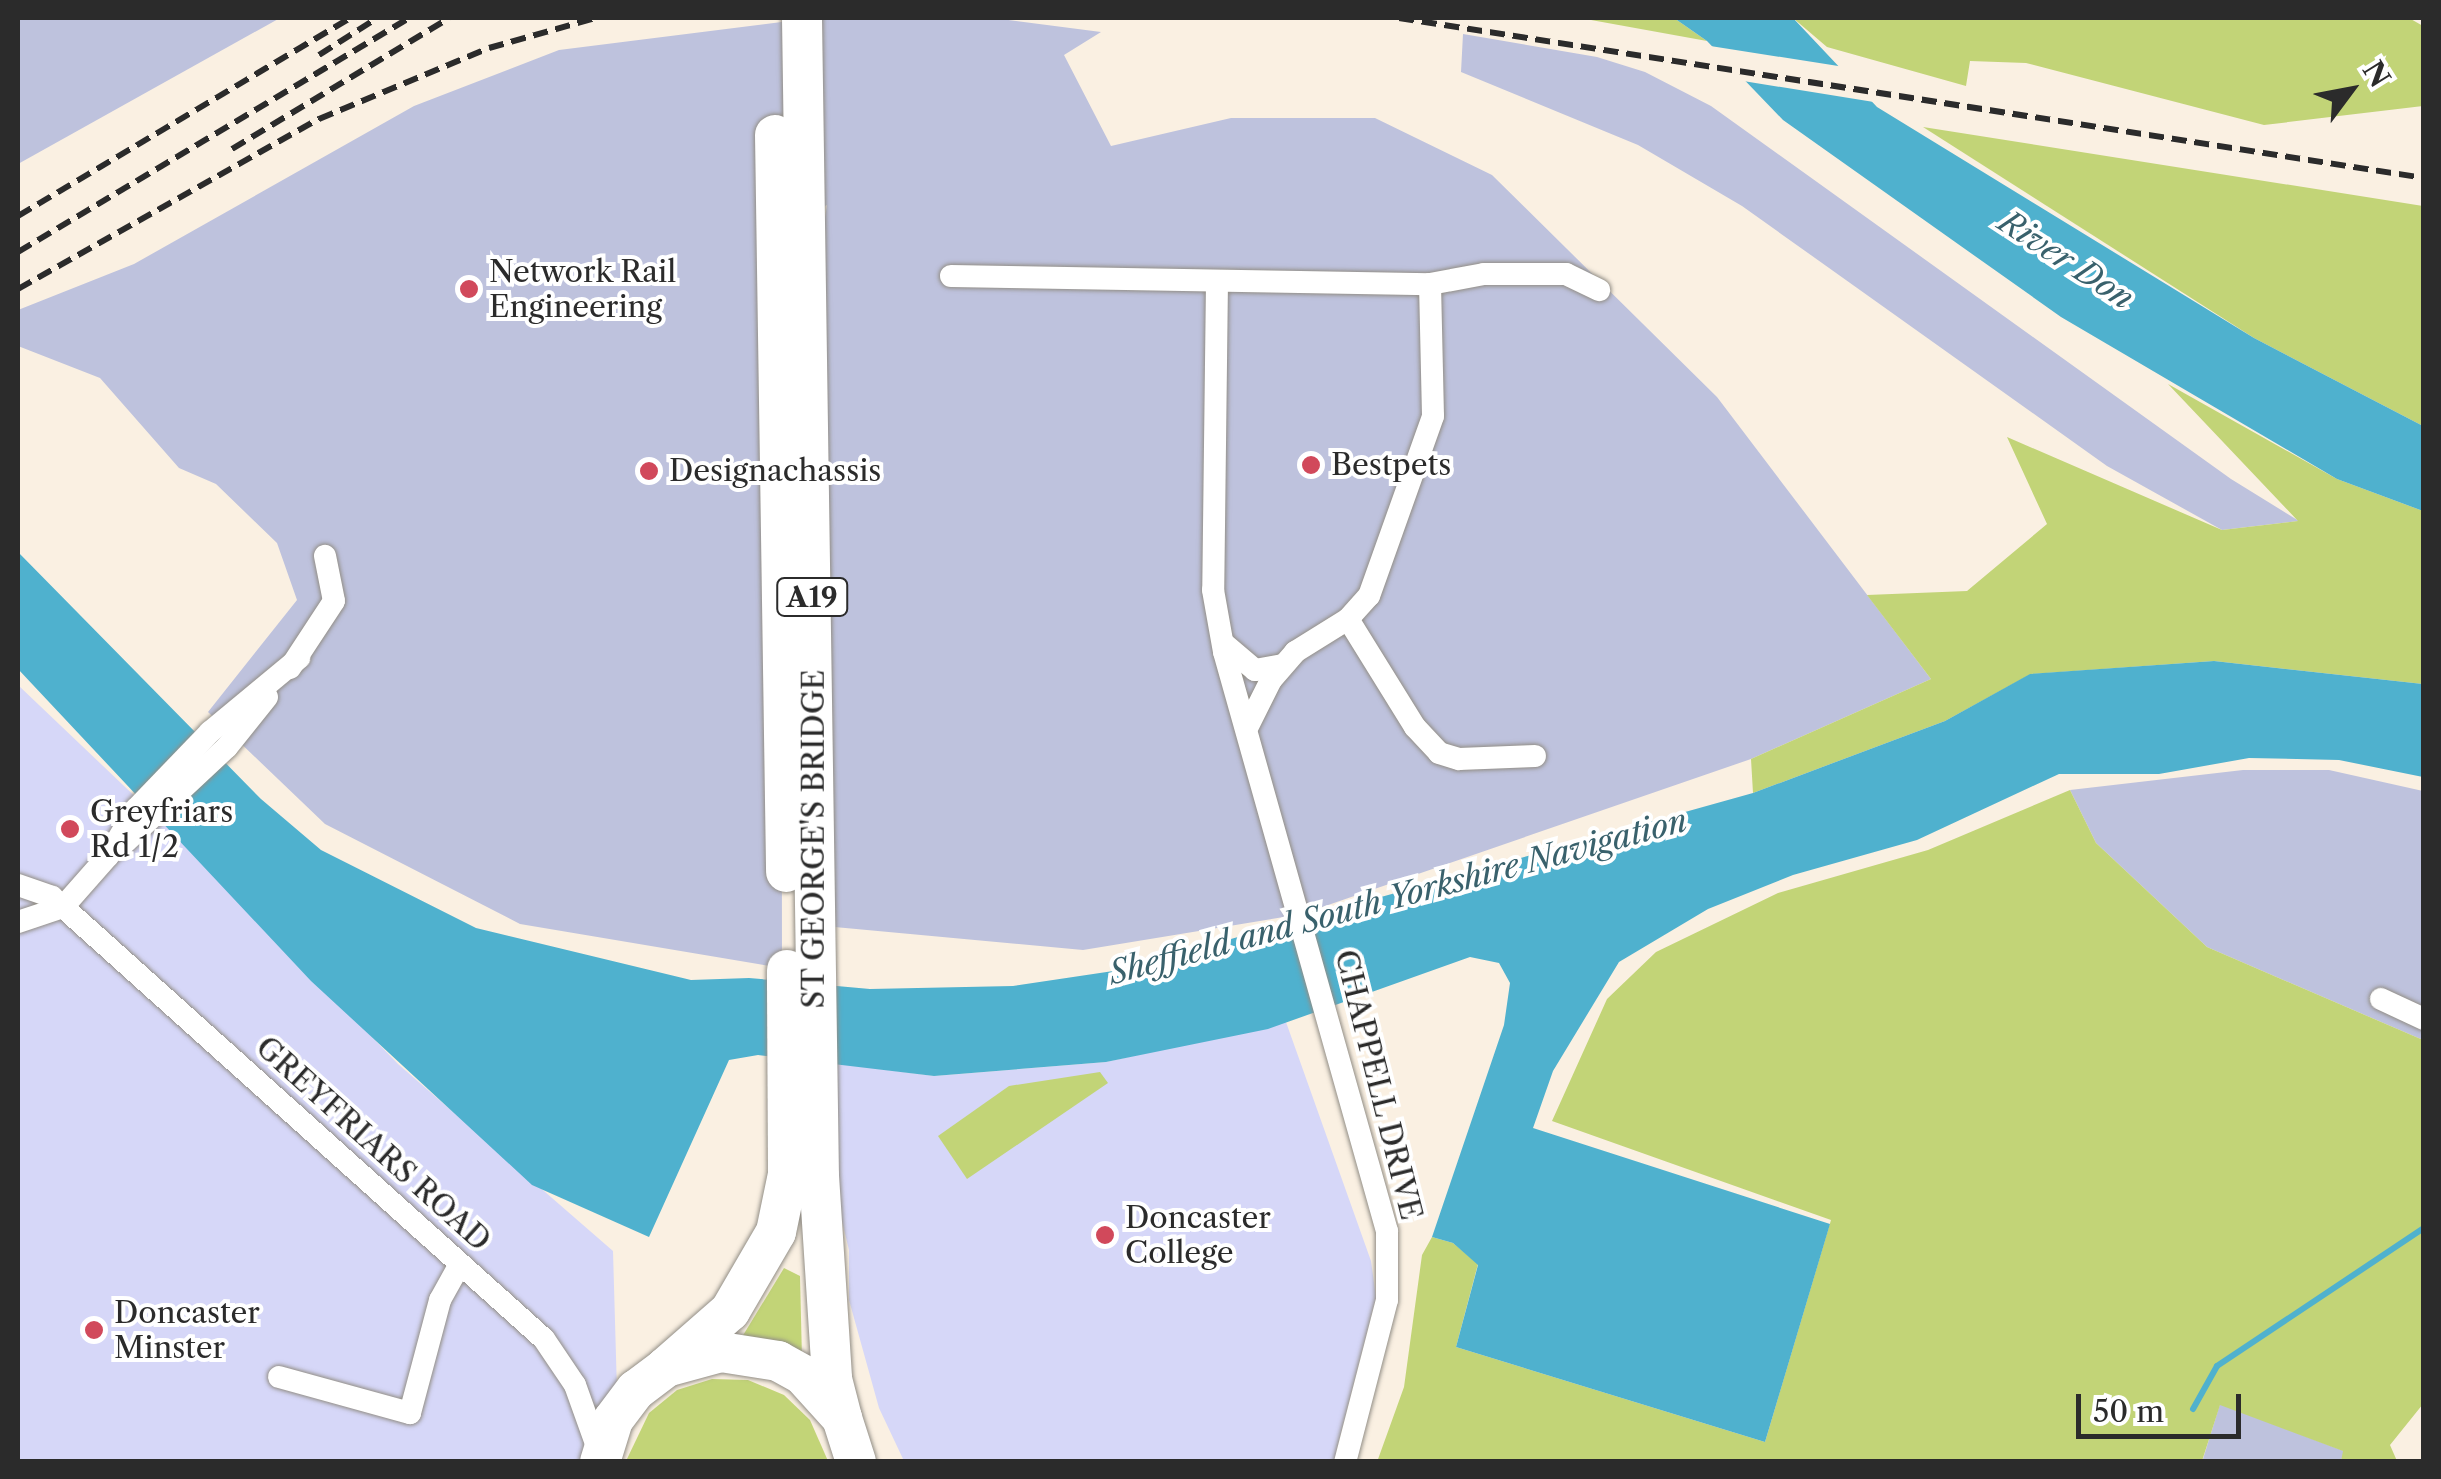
<!DOCTYPE html>
<style>
body{margin:0}
#map{position:relative;width:2441px;height:1479px;overflow:hidden;background:#faf0e2;font-family:"Libre Caslon Text",serif}
div>[style]{position:absolute}
.built>*{inset:0;background:#d6d7f8}
.industrial>*{inset:0;background:#bec2dd}
.green>*{inset:0;background:#c2d477}
.water>*{inset:0;background:#4fb1ce}
.pier>*{inset:0;background:#faf0e2}
.stream>*{height:6px;margin:-3px;padding:0 3px;transform-origin:3px;border-radius:3px;background:#4fb1ce}
.roads{filter:drop-shadow(0 0 2px #928e86) drop-shadow(0 0 2px #928e86)}
.street>*{height:22px;margin:-11px;padding:0 11px;transform-origin:11px;border-radius:11px;background:#fff}
.highway>*{height:40px;margin:-20px;padding:0 20px;transform-origin:20px;border-radius:20px;background:#fff}
.rail>*{height:6px;margin-top:-3px;transform-origin:0;background:repeating-linear-gradient(90deg,#2b2b2b 0 15px,transparent 0 23px)}
.dots>*{width:28px;height:28px;translate:-50% -50%;box-sizing:border-box;border:5px solid #fff;border-radius:50%}
span{translate:-50% -50%;white-space:nowrap;text-align:center;line-height:1.15;-webkit-text-stroke:8px #fff;paint-order:stroke}
.shield-label span{padding:2px 8px;background:#fff;border:2px solid;border-radius:8px;-webkit-text-stroke-width:0}
.shield-label{font-size:28px;color:#2b2b2b;font-weight:700}
.poi-label{font-size:30px;color:#2b2b2b}
.left{translate:0 -50%;text-align:left}
.street-label{font-size:30px;color:#2b2b2b}
.water-label{font-size:32px;color:#39616c;font-style:italic}
.frame{position:absolute;inset:0;border:20px solid #2b2b2b;pointer-events:none}
.north{position:absolute;left:2301px;top:40px;width:100px;height:100px;-webkit-text-stroke:8px #fff;paint-order:stroke;rotate:58deg;font-size:28px;font-weight:700;line-height:40px;text-align:center;color:#2b2b2b}
.north::after{content:'';display:block;margin:auto;width:35px;height:45px;background:#2b2b2b;clip-path:polygon(50% 0,100% 100%,50% 72%,0 100%)}
.scale{position:absolute;left:2076px;top:1394px;width:165px;height:45px;box-sizing:border-box;border:5px solid #2b2b2b;border-top:0;padding-left:12px;font-size:30px;line-height:35px;white-space:nowrap;color:#2b2b2b;-webkit-text-stroke:8px #fff;paint-order:stroke}
</style>
<div id="map">
<div class="built">
<i style="clip-path:polygon(18px 685px,186px 845px,398px 1064px,613px 1251px,619px 1461px,18px 1461px)"></i>
<i style="clip-path:polygon(1286px 1022px,1371px 1261px,1376px 1297px,1336px 1452px,1362px 1461px,904px 1461px,879px 1408px,849px 1300px,849px 1250px,834px 1189px,834px 1063px,934px 1076px,1106px 1062px)"></i>
</div>
<div class="industrial">
<i style="clip-path:polygon(18px 18px,280px 18px,18px 164px)"></i>
<i style="clip-path:polygon(813px 18px,993px 18px,1101px 32px,1064px 55px,1111px 146px,1231px 118px,1375px 118px,1492px 175px,1717px 397px,1931px 679px,1751px 759px,1302px 914px,1083px 950px,813px 925px,805px 337px,827px 205px,813px 212px,781px 148px,782px 968px,520px 924px,325px 824px,208px 712px,297px 600px,277px 543px,216px 484px,179px 468px,100px 378px,18px 346px,18px 310px,134px 264px,414px 106px,559px 50px)"></i>
<i style="clip-path:polygon(1463px 34px,1597px 57px,1645px 72px,1711px 106px,2231px 479px,2299px 521px,2222px 530px,2107px 466px,1742px 206px,1638px 145px,1461px 72px)"></i>
<i style="clip-path:polygon(2243px 770px,2329px 770px,2423px 791px,2423px 1040px,2207px 947px,2096px 843px,2070px 790px)"></i>
<i style="clip-path:polygon(2220px 1404px,2344px 1451px,2341px 1461px,2202px 1462px)"></i>
</div>
<div class="green">
<i style="clip-path:polygon(1580px 18px,1674px 18px,1707px 41px)"></i>
<i style="clip-path:polygon(1793px 18px,2409px 18px,2423px 26px,2423px 106px,2264px 125px,2026px 63px,1970px 61px,1966px 86px,1827px 47px)"></i>
<i style="clip-path:polygon(1923px 127px,2423px 206px,2423px 426px,2254px 338px)"></i>
<i style="clip-path:polygon(2168px 384px,2337px 479px,2423px 511px,2423px 684px,2214px 661px,2031px 674px,1945px 721px,1753px 793px,1751px 759px,1931px 679px,1867px 595px,1967px 591px,2047px 524px,2007px 437px,2222px 530px,2298px 521px)"></i>
<i style="clip-path:polygon(2070px 790px,2096px 843px,2207px 947px,2423px 1040px,2423px 1404px,2390px 1445px,2397px 1461px,2341px 1461px,2343px 1451px,2220px 1405px,2202px 1461px,1377px 1462px,1404px 1387px,1422px 1255px,1432px 1237px,1453px 1243px,1478px 1264px,1456px 1347px,1765px 1442px,1831px 1220px,1552px 1121px,1607px 999px,1656px 952px,1778px 893px,1928px 850px)"></i>
<i style="clip-path:polygon(1100px 1072px,1108px 1083px,967px 1179px,938px 1136px,1009px 1086px)"></i>
<i style="clip-path:polygon(784px 1268px,800px 1276px,802px 1359px,742px 1337px)"></i>
<i style="clip-path:polygon(712px 1379px,748px 1380px,784px 1395px,810px 1420px,828px 1461px,626px 1461px,649px 1413px,677px 1390px)"></i>
</div>
<div class="water">
<i style="clip-path:polygon(1674px 18px,1793px 18px,1877px 107px,2254px 338px,2423px 426px,2423px 511px,2337px 479px,2061px 317px,1783px 120px,1707px 41px)"></i>
<i style="clip-path:polygon(18px 552px,261px 799px,321px 850px,476px 928px,691px 980px,749px 978px,870px 989px,1013px 986px,1120px 970px,1753px 793px,1945px 721px,2030px 674px,2214px 661px,2423px 684px,2423px 777px,2339px 760px,2249px 758px,2159px 774px,2059px 774px,1917px 840px,1793px 875px,1708px 909px,1619px 962px,1553px 1071px,1533px 1128px,1830px 1224px,1765px 1442px,1456px 1347px,1478px 1265px,1453px 1243px,1432px 1237px,1504px 1025px,1510px 983px,1499px 963px,1470px 957px,1268px 1029px,1106px 1062px,934px 1076px,758px 1055px,729px 1060px,649px 1237px,532px 1185px,311px 981px,18px 669px)"></i>
</div>
<div class="pier">
<i style="clip-path:polygon(1704px 45px,1851px 68px,1880px 103px,1737px 80px)"></i>
</div>
<div class="stream">
<i style="left:2193px;top:1409px;width:49px;rotate:-60.8deg"></i>
<i style="left:2217px;top:1366px;width:249px;rotate:-33.7deg"></i>
</div>
<div class="roads">
<div class="street">
<i style="left:951px;top:276px;width:479px;rotate:1deg"></i>
<i style="left:1430px;top:284px;width:55px;rotate:-10.5deg"></i>
<i style="left:1484px;top:274px;width:82px"></i>
<i style="left:1566px;top:274px;width:37px;rotate:26deg"></i>
<i style="left:1217px;top:281px;width:309px;rotate:90.7deg"></i>
<i style="left:1213px;top:590px;width:63px;rotate:79.9deg"></i>
<i style="left:1224px;top:652px;width:602px;rotate:74.28deg"></i>
<i style="left:1387px;top:1231px;width:69px;rotate:90deg"></i>
<i style="left:1387px;top:1300px;width:167px;rotate:104.5deg"></i>
<i style="left:1348px;top:619px;width:127px;rotate:58.2deg"></i>
<i style="left:1415px;top:727px;width:35px;rotate:47deg"></i>
<i style="left:1439px;top:753px;width:21px;rotate:17deg"></i>
<i style="left:1459px;top:759px;width:76px;rotate:-2.3deg"></i>
<i style="left:1223px;top:643px;width:42px;rotate:40.2deg"></i>
<i style="left:1255px;top:670px;width:28px;rotate:-10deg"></i>
<i style="left:290px;top:668px;width:80px;rotate:-56.7deg"></i>
<i style="left:334px;top:601px;width:46px;rotate:-101.3deg"></i>
<i style="left:1248px;top:726px;width:51px;rotate:-63.4deg"></i>
<i style="left:1271px;top:680px;width:37px;rotate:-49deg"></i>
<i style="left:1295px;top:652px;width:62px;rotate:-31.9deg"></i>
<i style="left:1348px;top:619px;width:31px;rotate:-48deg"></i>
<i style="left:1369px;top:596px;width:191px;rotate:-70.4deg"></i>
<i style="left:1433px;top:416px;width:132px;rotate:-91.3deg"></i>
<i style="left:119px;top:848px;width:148px;rotate:-43.1deg"></i>
<i style="left:227px;top:747px;width:64px;rotate:-51.3deg"></i>
<i style="left:18px;top:885px;width:36px;rotate:19deg"></i>
<i style="left:52px;top:897px;width:661px;rotate:41.94deg"></i>
<i style="left:544px;top:1339px;width:55px;rotate:56deg"></i>
<i style="left:575px;top:1385px;width:71px;rotate:70.3deg"></i>
<i style="left:18px;top:922px;width:47px;rotate:-18.4deg"></i>
<i style="left:63px;top:907px;width:68px;rotate:-48.6deg"></i>
<i style="left:108px;top:856px;width:55px;rotate:-59.2deg"></i>
<i style="left:136px;top:809px;width:107px;rotate:-46.1deg"></i>
<i style="left:210px;top:732px;width:116px;rotate:-39.7deg"></i>
<i style="left:2381px;top:999px;width:47px;rotate:24.9deg"></i>
<i style="left:279px;top:1377px;width:136px;rotate:15.4deg"></i>
<i style="left:410px;top:1413px;width:117px;rotate:-75.1deg"></i>
<i style="left:440px;top:1300px;width:41px;rotate:-60.9deg"></i>
</div>
<div class="highway">
<i style="left:802px;top:18px;width:1158px;rotate:89.16deg"></i>
<i style="left:819px;top:1176px;width:203px;rotate:86.3deg"></i>
<i style="left:832px;top:1379px;width:40px;rotate:75.6deg"></i>
<i style="left:775px;top:135px;width:737px;rotate:89.14deg"></i>
<i style="left:666px;top:1367px;width:85px;rotate:-41.2deg"></i>
<i style="left:730px;top:1311px;width:91px;rotate:-59.8deg"></i>
<i style="left:776px;top:1232px;width:59px;rotate:-78.3deg"></i>
<i style="left:788px;top:1174px;width:204px;rotate:-90.3deg"></i>
<i style="left:600px;top:1462px;width:44px;rotate:-72.8deg"></i>
<i style="left:613px;top:1420px;width:38px;rotate:-53deg"></i>
<i style="left:636px;top:1390px;width:38px;rotate:-37deg"></i>
<i style="left:666px;top:1367px;width:57px;rotate:-15.3deg"></i>
<i style="left:721px;top:1352px;width:58px;rotate:9deg"></i>
<i style="left:778px;top:1361px;width:29px;rotate:29deg"></i>
<i style="left:803px;top:1375px;width:58px;rotate:47.8deg"></i>
<i style="left:842px;top:1418px;width:46px;rotate:72.3deg"></i>
</div>
</div>
<div class="rail">
<i style="left:1399px;top:18px;width:1037px;rotate:8.87deg"></i>
<i style="left:319px;top:55px;width:69px;rotate:-32.5deg"></i>
<i style="left:232px;top:149px;width:253px;rotate:-31.1deg"></i>
<i style="left:18px;top:216px;width:387px;rotate:-30.8deg"></i>
<i style="left:18px;top:252px;width:456px;rotate:-30.9deg"></i>
<i style="left:18px;top:289px;width:346px;rotate:-29.5deg"></i>
<i style="left:319px;top:119px;width:184px;rotate:-22.7deg"></i>
<i style="left:489px;top:48px;width:110px;rotate:-15.8deg"></i>
</div>
<div class="dots">
<i style="left:469px;top:289px;background:#d1495b"></i>
<i style="left:1311px;top:465px;background:#d1495b"></i>
<i style="left:649px;top:471px;background:#d1495b"></i>
<i style="left:70px;top:829px;background:#d1495b"></i>
<i style="left:1105px;top:1235px;background:#d1495b"></i>
<i style="left:94px;top:1330px;background:#d1495b"></i>
</div>
<div class="shield-label">
<span style="left:812px;top:597px">A19</span>
</div>
<div class="poi-label">
<span class="left" style="left:489px;top:289px">Network Rail<br>Engineering</span>
<span class="left" style="left:1331px;top:465px">Bestpets</span>
<span class="left" style="left:669px;top:471px">Designachassis</span>
<span class="left" style="left:90px;top:829px">Greyfriars<br>Rd 1/2</span>
<span class="left" style="left:1125px;top:1235px">Doncaster<br>College</span>
<span class="left" style="left:114px;top:1330px">Doncaster<br>Minster</span>
</div>
<div class="street-label">
<span style="left:814px;top:839px;rotate:-90deg">ST GEORGE'S BRIDGE</span>
<span style="left:1378px;top:1085px;rotate:76deg">CHAPPELL DRIVE</span>
<span style="left:373px;top:1144px;rotate:42deg">GREYFRIARS ROAD</span>
</div>
<div class="water-label">
<span style="left:2066px;top:260px;rotate:33deg">River Don</span>
<span style="left:1398px;top:897px;rotate:-15deg">Sheffield and South Yorkshire Navigation</span>
</div>
<div class="frame"></div>
<div class="north">N</div>
<div class="scale">50 m</div>
</div>
